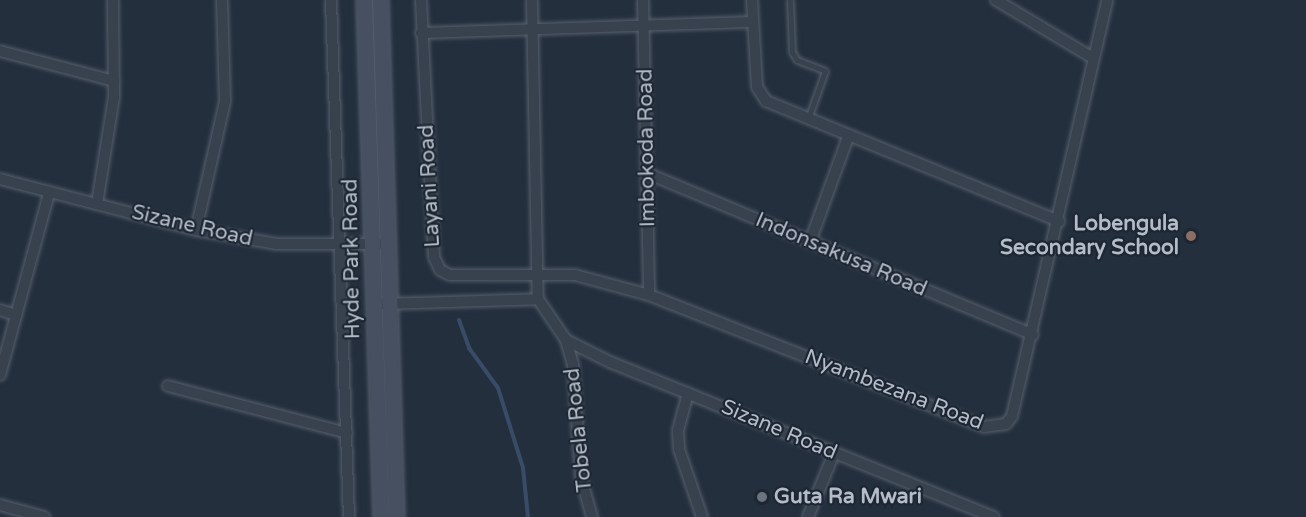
<!DOCTYPE html>
<style>
body{margin:0}
#map{position:relative;width:1306px;height:517px;overflow:hidden;background:#242f3e;font-family:"Varela Round",sans-serif}
div>[style]{position:absolute}
.stream>*{height:4px;margin:-2px;padding:0 2px;transform-origin:2px;border-radius:2px;background:#394c67}
.roads{filter:drop-shadow(0 0 2px #565f6c) drop-shadow(0 0 2px #565f6c)}
.lane>*{height:5px;margin:-2.5px;padding:0 2.5px;transform-origin:2.5px;border-radius:2.5px;background:#38414e}
.street>*{height:10px;margin:-5px;padding:0 5px;transform-origin:5px;border-radius:5px;background:#38414e}
.secondary>*{height:15px;margin:-7.5px;padding:0 7.5px;transform-origin:7.5px;border-radius:7.5px;background:#465061}
.dots>*{width:16px;height:16px;translate:-50% -50%;box-sizing:border-box;border:3px solid #1d2633;border-radius:50%}
span{translate:-50% -50%;white-space:nowrap;text-align:center;line-height:1.15;-webkit-text-stroke:4.5px #1d2633;paint-order:stroke}
.street-label{font-size:21px;color:#b4bcc9}
.poi-label{font-size:21px;color:#b4bcc9;font-weight:700}
.right{translate:-100% -50%;text-align:right}
.left{translate:0 -50%;text-align:left}
</style>
<div id="map">
<div class="stream">
<i style="left:459px;top:320px;width:30px;rotate:70deg"></i>
<i style="left:469px;top:348px;width:49px;rotate:54.1deg"></i>
<i style="left:498px;top:388px;width:84px;rotate:72.6deg"></i>
<i style="left:523px;top:468px;width:49px;rotate:84.2deg"></i>
</div>
<div class="roads">
<div class="lane">
<i style="left:790px;top:0;width:52px;rotate:87.8deg"></i>
<i style="left:792px;top:52px;width:9px;rotate:58deg"></i>
<i style="left:797px;top:60px;width:30px;rotate:21deg"></i>
<i style="left:825px;top:71px;width:51px;rotate:109.5deg"></i>
</div>
<div class="street">
<i style="left:331px;top:0;width:517px;rotate:88.01deg"></i>
<i style="left:421px;top:0;width:257px;rotate:87.1deg"></i>
<i style="left:434px;top:257px;width:14px;rotate:65deg"></i>
<i style="left:440px;top:270px;width:11px;rotate:27deg"></i>
<i style="left:450px;top:275px;width:125px"></i>
<i style="left:575px;top:275px;width:77px;rotate:15.1deg"></i>
<i style="left:649px;top:295px;width:360px;rotate:21.5deg"></i>
<i style="left:984px;top:427px;width:22px;rotate:-8deg"></i>
<i style="left:1006px;top:424px;width:10px;rotate:-53deg"></i>
<i style="left:1012px;top:416px;width:427px;rotate:-77.1deg"></i>
<i style="left:532px;top:0;width:299px;rotate:88.9deg"></i>
<i style="left:643px;top:0;width:295px;rotate:88.8deg"></i>
<i style="left:752px;top:0;width:87px;rotate:86.7deg"></i>
<i style="left:757px;top:87px;width:17px;rotate:57deg"></i>
<i style="left:766px;top:101px;width:317px;rotate:22.3deg"></i>
<i style="left:996px;top:0;width:113px;rotate:30.9deg"></i>
<i style="left:421px;top:33px;width:331px;rotate:-1.9deg"></i>
<i style="left:0;top:51px;width:118px;rotate:14.7deg"></i>
<i style="left:649px;top:174px;width:416px;rotate:22.7deg"></i>
<i style="left:0;top:179px;width:203px;rotate:14.6deg"></i>
<i style="left:196px;top:230px;width:82px;rotate:9.8deg"></i>
<i style="left:277px;top:244px;width:102px"></i>
<i style="left:97px;top:204px;width:108px;rotate:-81deg"></i>
<i style="left:114px;top:97px;width:97px;rotate:-90.6deg"></i>
<i style="left:196px;top:230px;width:132px;rotate:-77.3deg"></i>
<i style="left:225px;top:101px;width:101px;rotate:-91.7deg"></i>
<i style="left:810px;top:242px;width:112px;rotate:-70.1deg"></i>
<i style="left:383px;top:304px;width:155px;rotate:-1.8deg"></i>
<i style="left:538px;top:299px;width:50px;rotate:55.7deg"></i>
<i style="left:566px;top:340px;width:25px;rotate:74deg"></i>
<i style="left:573px;top:364px;width:114px;rotate:86deg"></i>
<i style="left:581px;top:478px;width:41px;rotate:74.2deg"></i>
<i style="left:0;top:310px;width:17px;rotate:17deg"></i>
<i style="left:566px;top:340px;width:49px;rotate:26.6deg"></i>
<i style="left:610px;top:362px;width:414px;rotate:22deg"></i>
<i style="left:0;top:375px;width:188px;rotate:-74.9deg"></i>
<i style="left:168px;top:386px;width:185px;rotate:14.7deg"></i>
<i style="left:688px;top:393px;width:39px;rotate:105deg"></i>
<i style="left:678px;top:431px;width:18px;rotate:87deg"></i>
<i style="left:679px;top:449px;width:72px;rotate:71.3deg"></i>
<i style="left:0;top:505px;width:46px;rotate:15.3deg"></i>
<i style="left:808px;top:517px;width:69px;rotate:-67.9deg"></i>
</div>
<div class="secondary">
<i style="left:364px;top:0;width:517px;rotate:88.12deg"></i>
<i style="left:380px;top:0;width:517px;rotate:88.23deg"></i>
</div>
</div>
<div class="dots">
<i style="left:1191px;top:236px;background:#8d6e63"></i>
<i style="left:762px;top:497px;background:#6b7280"></i>
</div>
<div class="street-label">
<span style="left:647px;top:148px;rotate:-91deg">Imbokoda Road</span>
<span style="left:430px;top:186px;rotate:-93deg">Layani Road</span>
<span style="left:192px;top:226px;rotate:13deg">Sizane Road</span>
<span style="left:841px;top:255px;rotate:23deg">Indonsakusa Road</span>
<span style="left:352px;top:259px;rotate:-91deg">Hyde Park Road</span>
<span style="left:894px;top:390px;rotate:21deg">Nyambezana Road</span>
<span style="left:579px;top:430px;rotate:-96deg">Tobela Road</span>
<span style="left:779px;top:430px;rotate:23deg">Sizane Road</span>
</div>
<div class="poi-label">
<span class="right" style="left:1179px;top:236px">Lobengula<br>Secondary School</span>
<span class="left" style="left:774px;top:497px">Guta Ra Mwari</span>
</div>
</div>
